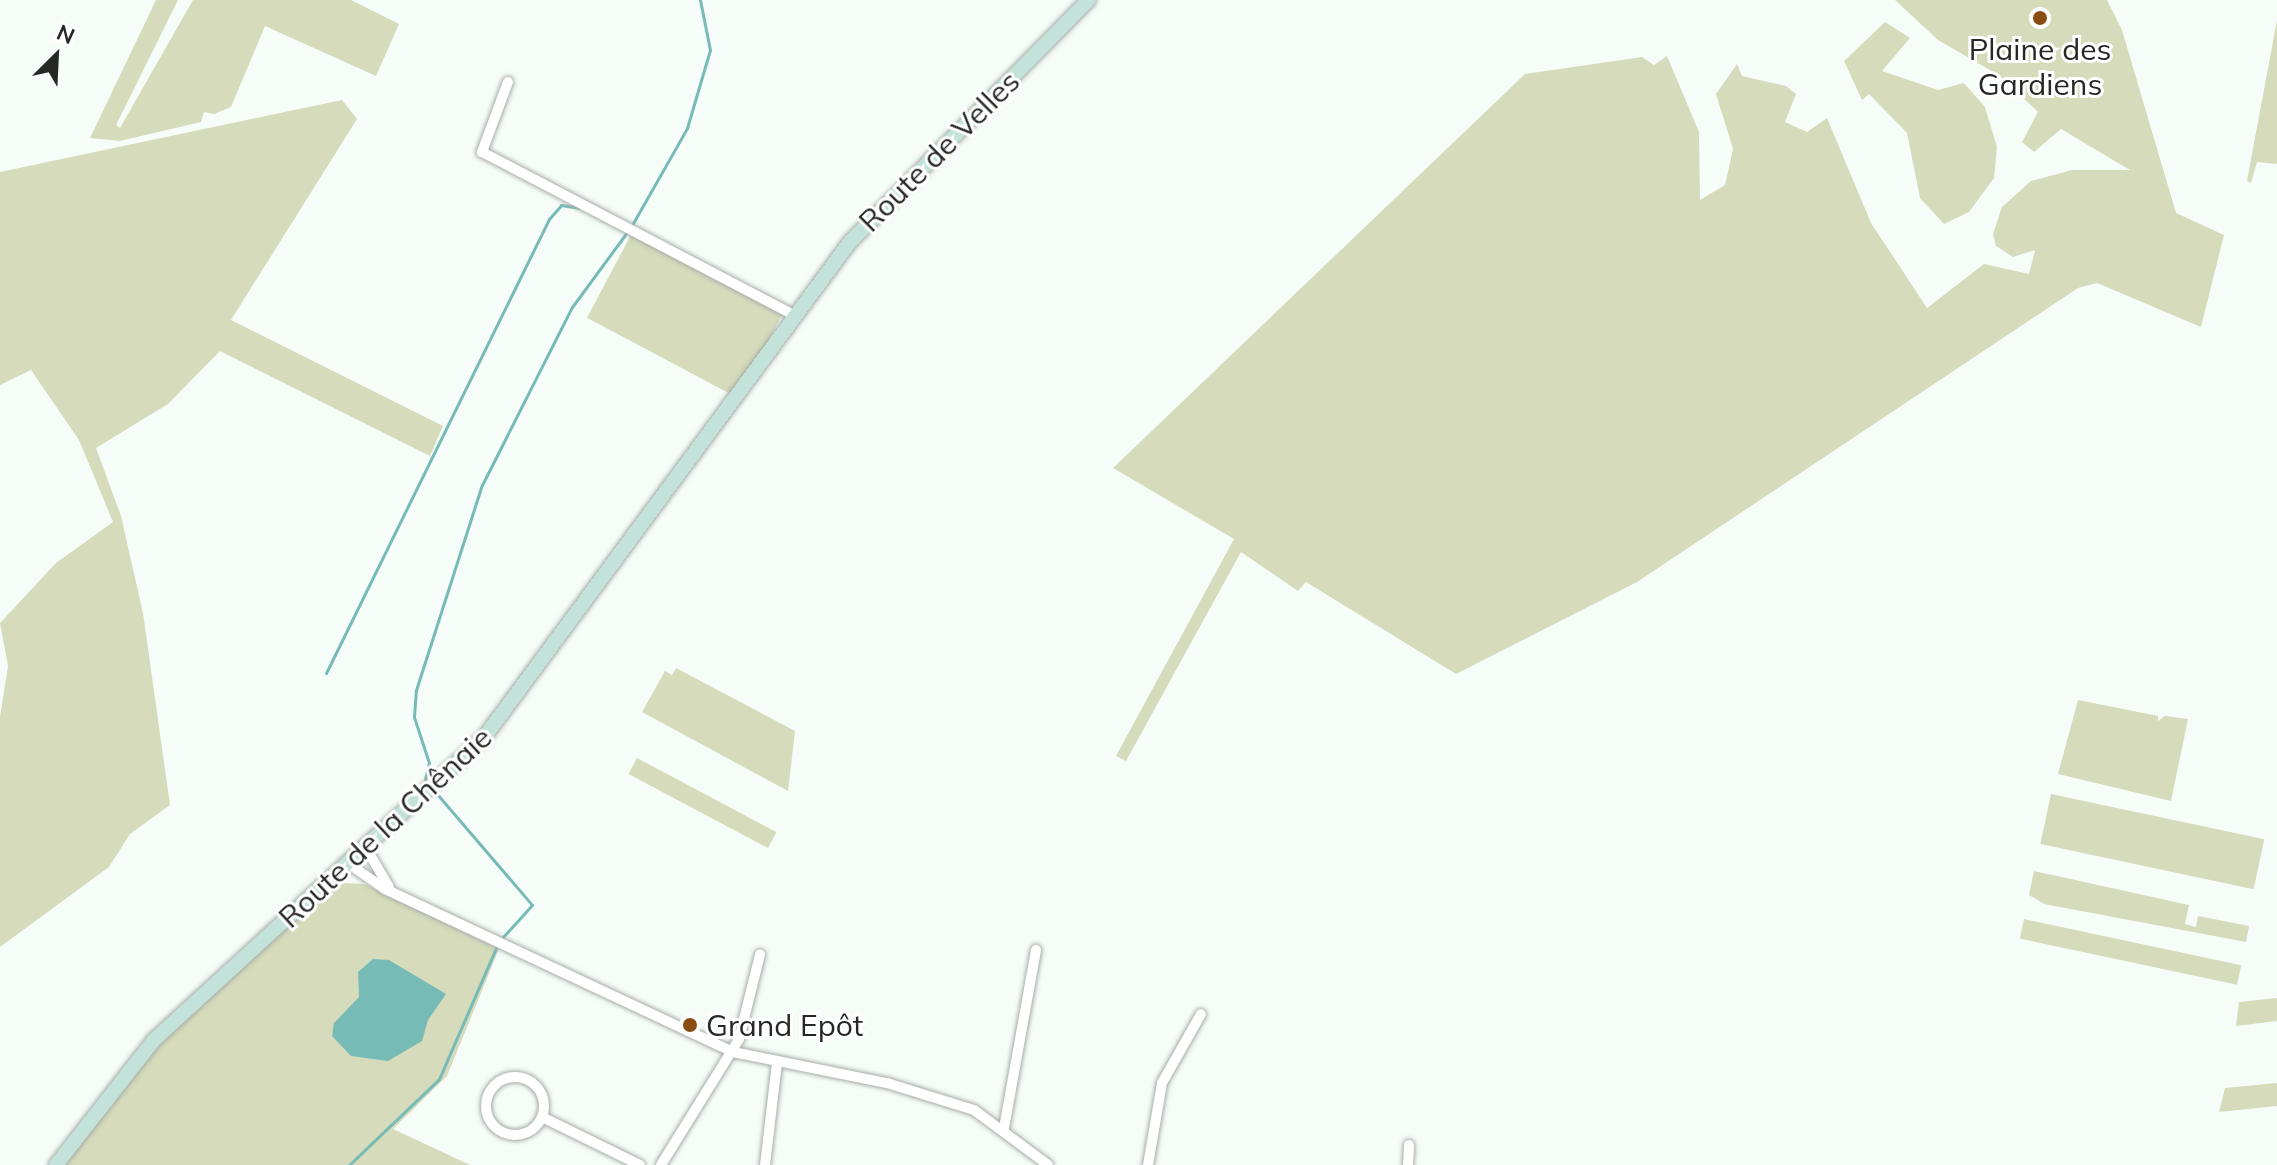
<!DOCTYPE html>
<meta charset="utf-8">
<style>
body{margin:0}
#map{position:relative;width:2277px;height:1165px;overflow:hidden;background:#f6fdf8;font-family:Mulish,sans-serif}
div>[style]{position:absolute}
.green>*{inset:0;background:#d6dbbb;transform-origin:0 0}
.water>*{inset:0;background:#77bbb7}
.stream>*{height:3px;margin:-1.5px;padding:0 1.5px;transform-origin:1.5px;border-radius:1.5px;background:#77bbb7}
.roads{filter:drop-shadow(0 0 2px #a7ada8) drop-shadow(0 0 2px #a7ada8)}
.minor>*{height:10px;margin:-5px;padding:0 5px;transform-origin:5px;border-radius:5px;background:#fff}
.minor>.ring{margin:-5px;padding:0;box-sizing:content-box;background:none;border:10px solid #fff;border-radius:50%}
.secondary>*{height:14px;margin:-7px;padding:0 7px;transform-origin:7px;border-radius:7px;background:#c3e2da}
.dots>*{width:22px;height:22px;translate:-50% -50%;box-sizing:border-box;border:4px solid #fff;border-radius:50%}
span{translate:-50% -50%;white-space:nowrap;text-align:center;line-height:1.15;-webkit-text-stroke:6px #fff;paint-order:stroke}
.poi-label{font-size:30px;color:#262826}
.left{translate:0 -50%;text-align:left}
.street-label{font-size:30px;color:#262826}
.north{position:absolute;left:16px;top:16px;width:80px;height:80px;-webkit-text-stroke:6px #fff;paint-order:stroke;rotate:24deg;font-size:22px;font-weight:700;line-height:32px;text-align:center;color:#262826}
.north::after{content:'';display:block;margin:auto;width:28px;height:36px;background:#262826;clip-path:polygon(50% 0,100% 100%,50% 72%,0 100%)}
</style>
<div id="map">
<div class="green">
<i style="clip-path:polygon(156px 0,178px 0,116px 125px,120px 128px,193px 0,351px 0,399px 24px,376px 76px,265px 26px,231px 107px,214px 114px,204px 112px,201px 122px,120px 141px,90px 138px)"></i>
<i style="clip-path:polygon(1895px 0,2107px 0,2122px 30px,2176px 213px,2224px 235px,2201px 327px,2097px 283px,2078px 288px,1637px 582px,1456px 674px,1306px 582px,1298px 591px,1241px 552px,1126px 761px,1116px 756px,1234px 539px,1113px 468px,1525px 74px,1642px 57px,1654px 65px,1667px 56px,1699px 132px,1700px 200px,1725px 185px,1733px 149px,1716px 94px,1737px 64px,1742px 76px,1786px 86px,1796px 94px,1785px 122px,1807px 132px,1827px 118px,1871px 223px,1927px 308px,1984px 264px,2029px 274px,2035px 250px,2013px 257px,1996px 246px,1993px 234px,2002px 207px,2031px 181px,2072px 170px,2130px 170px,2061px 129px,2034px 152px,2022px 142px,2038px 112px,2000px 76px,1938px 40px)"></i>
<i style="clip-path:polygon(2277px 20px,2277px 164px,2257px 162px,2251px 183px,2247px 181px)"></i>
<i style="clip-path:polygon(1885px 22px,1910px 38px,1882px 71px,1938px 90px,1964px 83px,1985px 107px,1997px 147px,1994px 178px,1969px 212px,1944px 224px,1920px 198px,1907px 133px,1869px 94px,1862px 100px,1844px 61px)"></i>
<i style="clip-path:polygon(342px 100px,357px 119px,231px 320px,443px 426px,430px 456px,220px 351px,168px 404px,96px 448px,121px 516px,143px 613px,170px 805px,130px 834px,109px 867px,0 947px,0 717px,8px 666px,0 623px,56px 563px,113px 522px,79px 440px,31px 370px,0 385px,0 172px)"></i>
<i style="left:632px;top:233px;width:171px;height:96px;rotate:28deg"></i>
<i style="clip-path:polygon(676px 668px,795px 731px,788px 791px,642px 712px,665px 671px,672px 675px)"></i>
<i style="clip-path:polygon(2078px 700px,2158px 716px,2158px 721px,2165px 716px,2188px 719px,2171px 801px,2058px 774px)"></i>
<i style="left:637px;top:758px;width:158px;height:18px;rotate:28deg"></i>
<i style="left:2051px;top:794px;width:218px;height:51px;rotate:12deg"></i>
<i style="clip-path:polygon(2034px 871px,2189px 905px,2185px 924px,2196px 927px,2198px 916px,2249px 926px,2246px 942px,2044px 904px,2029px 895px)"></i>
<i style="clip-path:polygon(342px 883px,364px 884px,499px 949px,447px 1076px,393px 1129px,470px 1165px,63px 1165px,150px 1053px,256px 953px)"></i>
<i style="left:2024px;top:919px;width:222px;height:20px;rotate:12deg"></i>
<i style="clip-path:polygon(2277px 998px,2277px 1021px,2236px 1026px,2239px 1002px)"></i>
<i style="clip-path:polygon(2277px 1083px,2277px 1106px,2219px 1112px,2225px 1088px)"></i>
</div>
<div class="water">
<i style="clip-path:polygon(373px 959px,389px 960px,446px 994px,428px 1020px,422px 1041px,388px 1061px,351px 1056px,332px 1036px,334px 1023px,359px 997px,358px 972px)"></i>
</div>
<div class="stream">
<i style="left:632px;top:225px;width:112px;rotate:-60.4deg"></i>
<i style="left:687px;top:128px;width:81px;rotate:-73.6deg"></i>
<i style="left:710px;top:50px;width:51px;rotate:-101.3deg"></i>
<i style="left:326px;top:673px;width:506px;rotate:-63.84deg"></i>
<i style="left:549px;top:219px;width:18px;rotate:-49deg"></i>
<i style="left:561px;top:205px;width:18px;rotate:9deg"></i>
<i style="left:425px;top:779px;width:16px;rotate:-76deg"></i>
<i style="left:429px;top:763px;width:48px;rotate:-108.1deg"></i>
<i style="left:414px;top:717px;width:27px;rotate:-86deg"></i>
<i style="left:416px;top:690px;width:215px;rotate:-72.2deg"></i>
<i style="left:482px;top:485px;width:199px;rotate:-63.2deg"></i>
<i style="left:572px;top:307px;width:93px;rotate:-53.7deg"></i>
<i style="left:437px;top:794px;width:146px;rotate:49.4deg"></i>
<i style="left:532px;top:905px;width:43px;rotate:132.2deg"></i>
<i style="left:349px;top:1165px;width:124px;rotate:-43.7deg"></i>
<i style="left:439px;top:1079px;width:143px;rotate:-66.5deg"></i>
</div>
<div class="roads">
<div class="minor">
<i style="left:508px;top:82px;width:75px;rotate:110.4deg"></i>
<i style="left:482px;top:152px;width:352px;rotate:27.6deg"></i>
<i style="left:366px;top:848px;width:45px;rotate:59.5deg"></i>
<i style="left:349px;top:864px;width:44px;rotate:34.8deg"></i>
<i style="left:385px;top:889px;width:384px;rotate:25.1deg"></i>
<i style="left:733px;top:1052px;width:157px;rotate:11.4deg"></i>
<i style="left:887px;top:1083px;width:91px;rotate:17.2deg"></i>
<i style="left:974px;top:1110px;width:92px;rotate:36.6deg"></i>
<i class="ring" style="left:486px;top:1077px;width:48px;height:48px"></i>
<i style="left:542px;top:1117px;width:109px;rotate:26.1deg"></i>
<i style="left:1004px;top:1128px;width:181px;rotate:-79.8deg"></i>
<i style="left:661px;top:1165px;width:148px;rotate:-58.2deg"></i>
<i style="left:739px;top:1039px;width:87px;rotate:-76deg"></i>
<i style="left:765px;top:1165px;width:103px;rotate:-83.3deg"></i>
<i style="left:1148px;top:1165px;width:83px;rotate:-80.3deg"></i>
<i style="left:1162px;top:1083px;width:79px;rotate:-60.5deg"></i>
<i style="left:1408px;top:1165px;width:20px;rotate:-87deg"></i>
</div>
<div class="secondary">
<i style="left:56px;top:1165px;width:159px;rotate:-51.9deg"></i>
<i style="left:154px;top:1040px;width:446px;rotate:-42.5deg"></i>
<i style="left:483px;top:739px;width:618px;rotate:-53.56deg"></i>
<i style="left:850px;top:242px;width:340px;rotate:-45.4deg"></i>
</div>
</div>
<div class="dots">
<i style="left:2040px;top:18px;background:#8a4c10"></i>
<i style="left:690px;top:1025px;background:#8a4c10"></i>
</div>
<div class="poi-label">
<span style="left:2040px;top:66px">Plaine des<br>Gardiens</span>
<span class="left" style="left:706px;top:1025px">Grand Epôt</span>
</div>
<div class="street-label">
<span style="left:939px;top:151px;rotate:-45deg">Route de Velles</span>
<span style="left:385px;top:827px;rotate:-43deg">Route de la Chênaie</span>
</div>
<div class="north">N</div>
</div>
